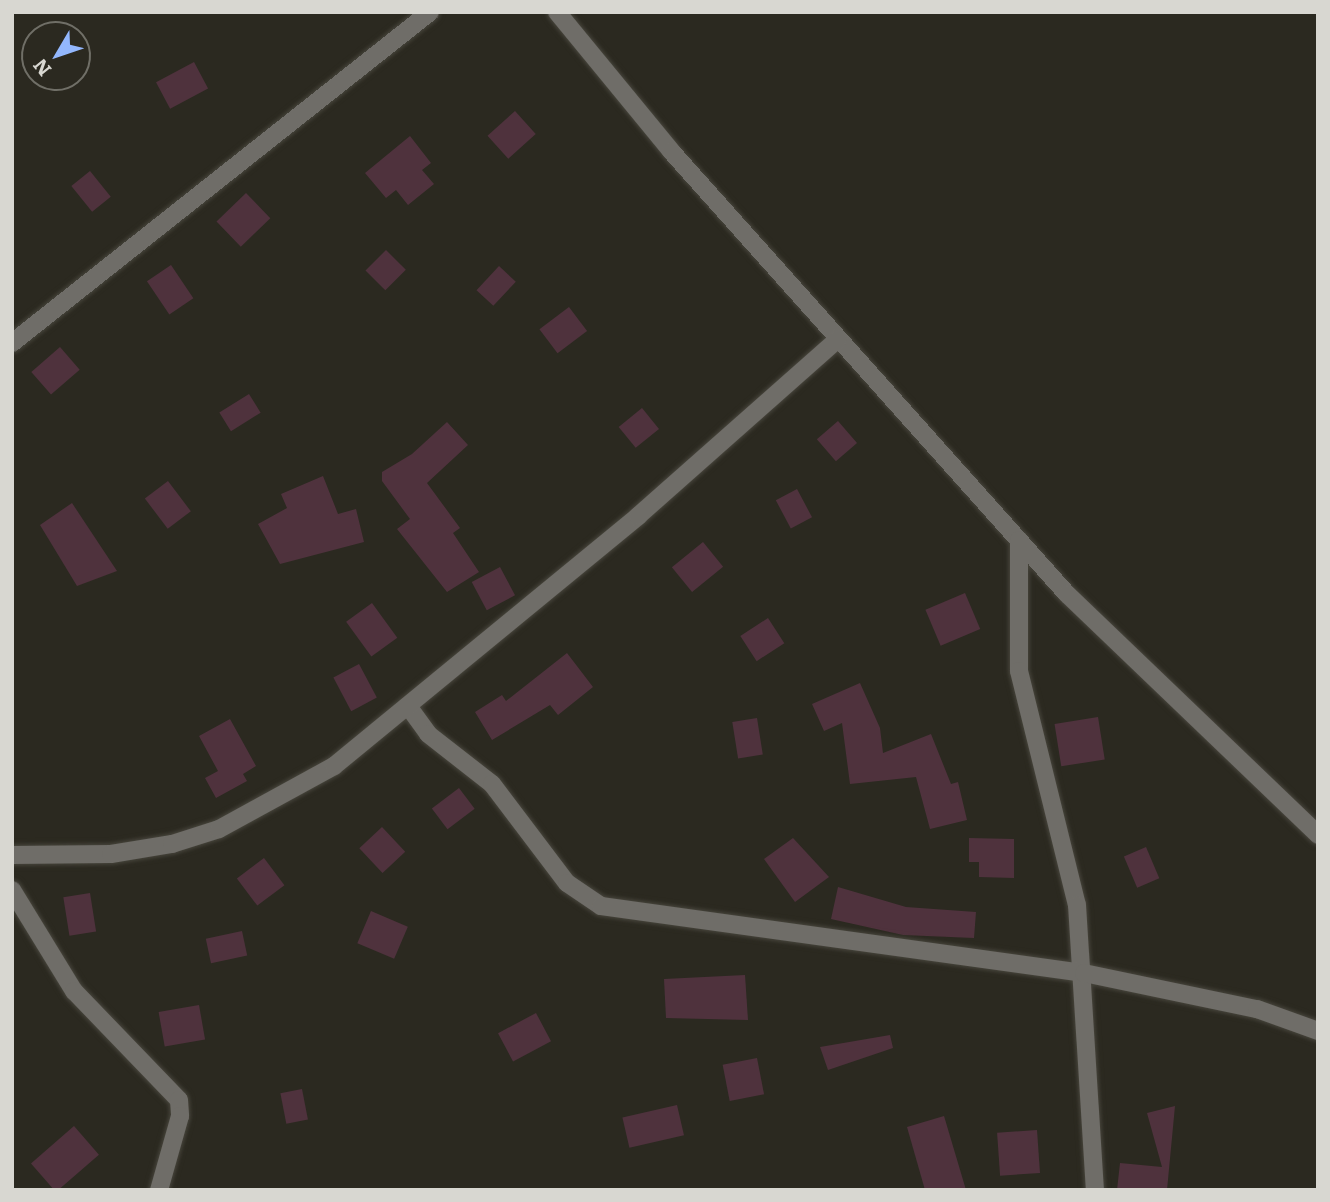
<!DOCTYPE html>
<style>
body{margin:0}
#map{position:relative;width:1330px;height:1202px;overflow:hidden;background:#2b2920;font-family:Literata,serif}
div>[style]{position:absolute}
.building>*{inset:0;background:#4f323d;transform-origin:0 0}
.roads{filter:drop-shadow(0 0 2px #47453c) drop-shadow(0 0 2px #47453c)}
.minor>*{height:18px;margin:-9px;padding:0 9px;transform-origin:9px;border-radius:9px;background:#6f6d68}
span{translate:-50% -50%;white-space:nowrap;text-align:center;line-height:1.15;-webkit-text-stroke:7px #2b2920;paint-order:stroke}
.frame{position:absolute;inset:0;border:14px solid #d8d7d1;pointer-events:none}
.north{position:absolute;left:21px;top:21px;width:70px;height:70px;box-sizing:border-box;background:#2b2920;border:2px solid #706f67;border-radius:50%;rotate:231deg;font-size:19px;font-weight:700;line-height:28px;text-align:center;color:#d8d7d1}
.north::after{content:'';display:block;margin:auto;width:24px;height:32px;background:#93b7fd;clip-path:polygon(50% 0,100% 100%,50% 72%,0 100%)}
</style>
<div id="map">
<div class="building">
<i style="left:194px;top:62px;width:30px;height:43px;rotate:62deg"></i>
<i style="left:515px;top:111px;width:31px;height:37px;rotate:48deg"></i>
<i style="clip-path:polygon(410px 136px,431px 163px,422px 170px,434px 184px,408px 205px,396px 190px,386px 198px,365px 173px)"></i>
<i style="left:90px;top:171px;width:33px;height:24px;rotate:51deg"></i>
<i style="left:246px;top:193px;width:35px;height:41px;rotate:46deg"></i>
<i style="left:386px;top:250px;width:28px;height:29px;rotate:45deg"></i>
<i style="left:171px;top:265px;width:40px;height:29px;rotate:56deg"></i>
<i style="left:499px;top:266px;width:23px;height:33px;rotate:43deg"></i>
<i style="left:569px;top:307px;width:30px;height:37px;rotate:53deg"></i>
<i style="left:60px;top:347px;width:30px;height:38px;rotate:49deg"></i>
<i style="left:249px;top:394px;width:22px;height:35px;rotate:58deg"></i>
<i style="left:642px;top:408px;width:27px;height:30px;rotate:51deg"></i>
<i style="left:838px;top:421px;width:29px;height:28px;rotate:49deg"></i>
<i style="clip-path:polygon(447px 422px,468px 445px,427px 483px,460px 528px,453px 533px,479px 572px,447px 592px,397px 529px,410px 519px,382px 481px,382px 472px,412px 454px)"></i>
<i style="clip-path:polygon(323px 476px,338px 514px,356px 509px,364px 542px,280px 564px,258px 524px,287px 508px,281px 494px)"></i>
<i style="left:168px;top:481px;width:38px;height:29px;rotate:53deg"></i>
<i style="left:797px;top:489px;width:32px;height:24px;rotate:62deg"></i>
<i style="clip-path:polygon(72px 503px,117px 571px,77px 586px,40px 525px)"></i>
<i style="left:703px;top:542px;width:32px;height:40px;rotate:51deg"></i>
<i style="left:500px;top:567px;width:32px;height:32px;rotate:62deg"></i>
<i style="left:965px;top:593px;width:39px;height:43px;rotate:67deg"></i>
<i style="left:372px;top:603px;width:43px;height:32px;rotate:54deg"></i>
<i style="left:768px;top:618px;width:30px;height:33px;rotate:57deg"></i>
<i style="clip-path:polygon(567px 653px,593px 687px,558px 715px,550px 705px,492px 740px,475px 712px,502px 695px,506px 701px)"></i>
<i style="left:359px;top:664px;width:38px;height:29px;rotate:62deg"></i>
<i style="clip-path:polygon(860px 683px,880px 728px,883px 753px,931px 734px,951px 784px,958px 782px,967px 820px,930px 829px,916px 777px,850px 784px,842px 723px,824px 731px,812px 704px)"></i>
<i style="left:1098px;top:717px;width:43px;height:44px;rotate:81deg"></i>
<i style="left:757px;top:718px;width:37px;height:25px;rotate:81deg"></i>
<i style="clip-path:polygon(230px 719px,256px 766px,243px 774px,247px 781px,216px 798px,205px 778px,218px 771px,199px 736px)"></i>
<i style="left:459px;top:788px;width:26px;height:34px;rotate:53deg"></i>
<i style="left:382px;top:827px;width:34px;height:31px;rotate:47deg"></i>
<i style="clip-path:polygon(793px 838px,829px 877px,795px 902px,764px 859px)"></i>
<i style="clip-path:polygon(969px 838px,1014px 839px,1014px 878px,979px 877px,979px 862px,969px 862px)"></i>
<i style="left:1146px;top:847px;width:34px;height:24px;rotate:67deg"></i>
<i style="left:264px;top:858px;width:34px;height:34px;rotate:53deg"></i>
<i style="clip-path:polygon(838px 887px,906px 907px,976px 912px,974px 938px,903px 935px,831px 919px)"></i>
<i style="left:90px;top:893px;width:39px;height:27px;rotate:81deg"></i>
<i style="left:371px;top:911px;width:40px;height:35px;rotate:23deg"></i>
<i style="left:242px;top:931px;width:25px;height:37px;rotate:78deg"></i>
<i style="clip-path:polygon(745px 975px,748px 1020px,666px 1018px,664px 979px)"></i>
<i style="left:199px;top:1005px;width:35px;height:41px;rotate:80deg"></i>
<i style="left:536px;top:1013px;width:32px;height:43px;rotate:62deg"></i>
<i style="clip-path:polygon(890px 1035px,893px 1048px,828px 1070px,820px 1047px)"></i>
<i style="left:757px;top:1058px;width:37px;height:35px;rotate:79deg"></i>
<i style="left:302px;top:1089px;width:31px;height:22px;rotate:79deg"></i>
<i style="left:677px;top:1105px;width:31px;height:56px;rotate:77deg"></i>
<i style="clip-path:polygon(1175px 1106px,1167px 1190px,1117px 1190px,1120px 1163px,1162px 1167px,1147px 1113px)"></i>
<i style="clip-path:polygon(944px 1116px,966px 1190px,925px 1190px,907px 1127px)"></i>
<i style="left:74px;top:1126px;width:38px;height:57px;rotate:49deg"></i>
<i style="left:1037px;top:1130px;width:43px;height:40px;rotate:86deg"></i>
</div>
<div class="roads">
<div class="minor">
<i style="left:557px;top:12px;width:180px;rotate:50.6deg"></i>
<i style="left:671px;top:151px;width:594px;rotate:48.21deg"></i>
<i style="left:1067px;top:594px;width:348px;rotate:43.8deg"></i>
<i style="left:12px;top:343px;width:533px;rotate:-38.37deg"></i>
<i style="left:1019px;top:540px;width:131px;rotate:90deg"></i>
<i style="left:1019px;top:671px;width:241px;rotate:76.1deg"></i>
<i style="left:1077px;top:905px;width:286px;rotate:86.4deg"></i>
<i style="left:408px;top:706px;width:34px;rotate:54deg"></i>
<i style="left:428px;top:734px;width:81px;rotate:38deg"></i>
<i style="left:492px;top:784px;width:124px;rotate:52.9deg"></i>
<i style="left:567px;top:883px;width:41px;rotate:34.1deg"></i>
<i style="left:601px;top:906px;width:488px;rotate:7.9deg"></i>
<i style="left:1084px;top:973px;width:177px;rotate:11.8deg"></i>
<i style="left:1257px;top:1009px;width:65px;rotate:19.8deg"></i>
<i style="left:12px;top:855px;width:99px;rotate:-0.6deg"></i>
<i style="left:111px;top:854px;width:62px;rotate:-9.3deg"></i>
<i style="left:172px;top:844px;width:49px;rotate:-17.7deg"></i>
<i style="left:219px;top:829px;width:131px;rotate:-28.7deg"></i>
<i style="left:334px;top:766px;width:394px;rotate:-39.4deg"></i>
<i style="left:638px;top:516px;width:267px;rotate:-41.5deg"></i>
<i style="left:12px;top:890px;width:119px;rotate:58.5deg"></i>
<i style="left:74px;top:991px;width:151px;rotate:46.1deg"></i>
<i style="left:179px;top:1100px;width:16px;rotate:86deg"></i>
<i style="left:180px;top:1116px;width:77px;rotate:105.8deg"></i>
</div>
</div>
<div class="frame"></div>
<div class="north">N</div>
</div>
